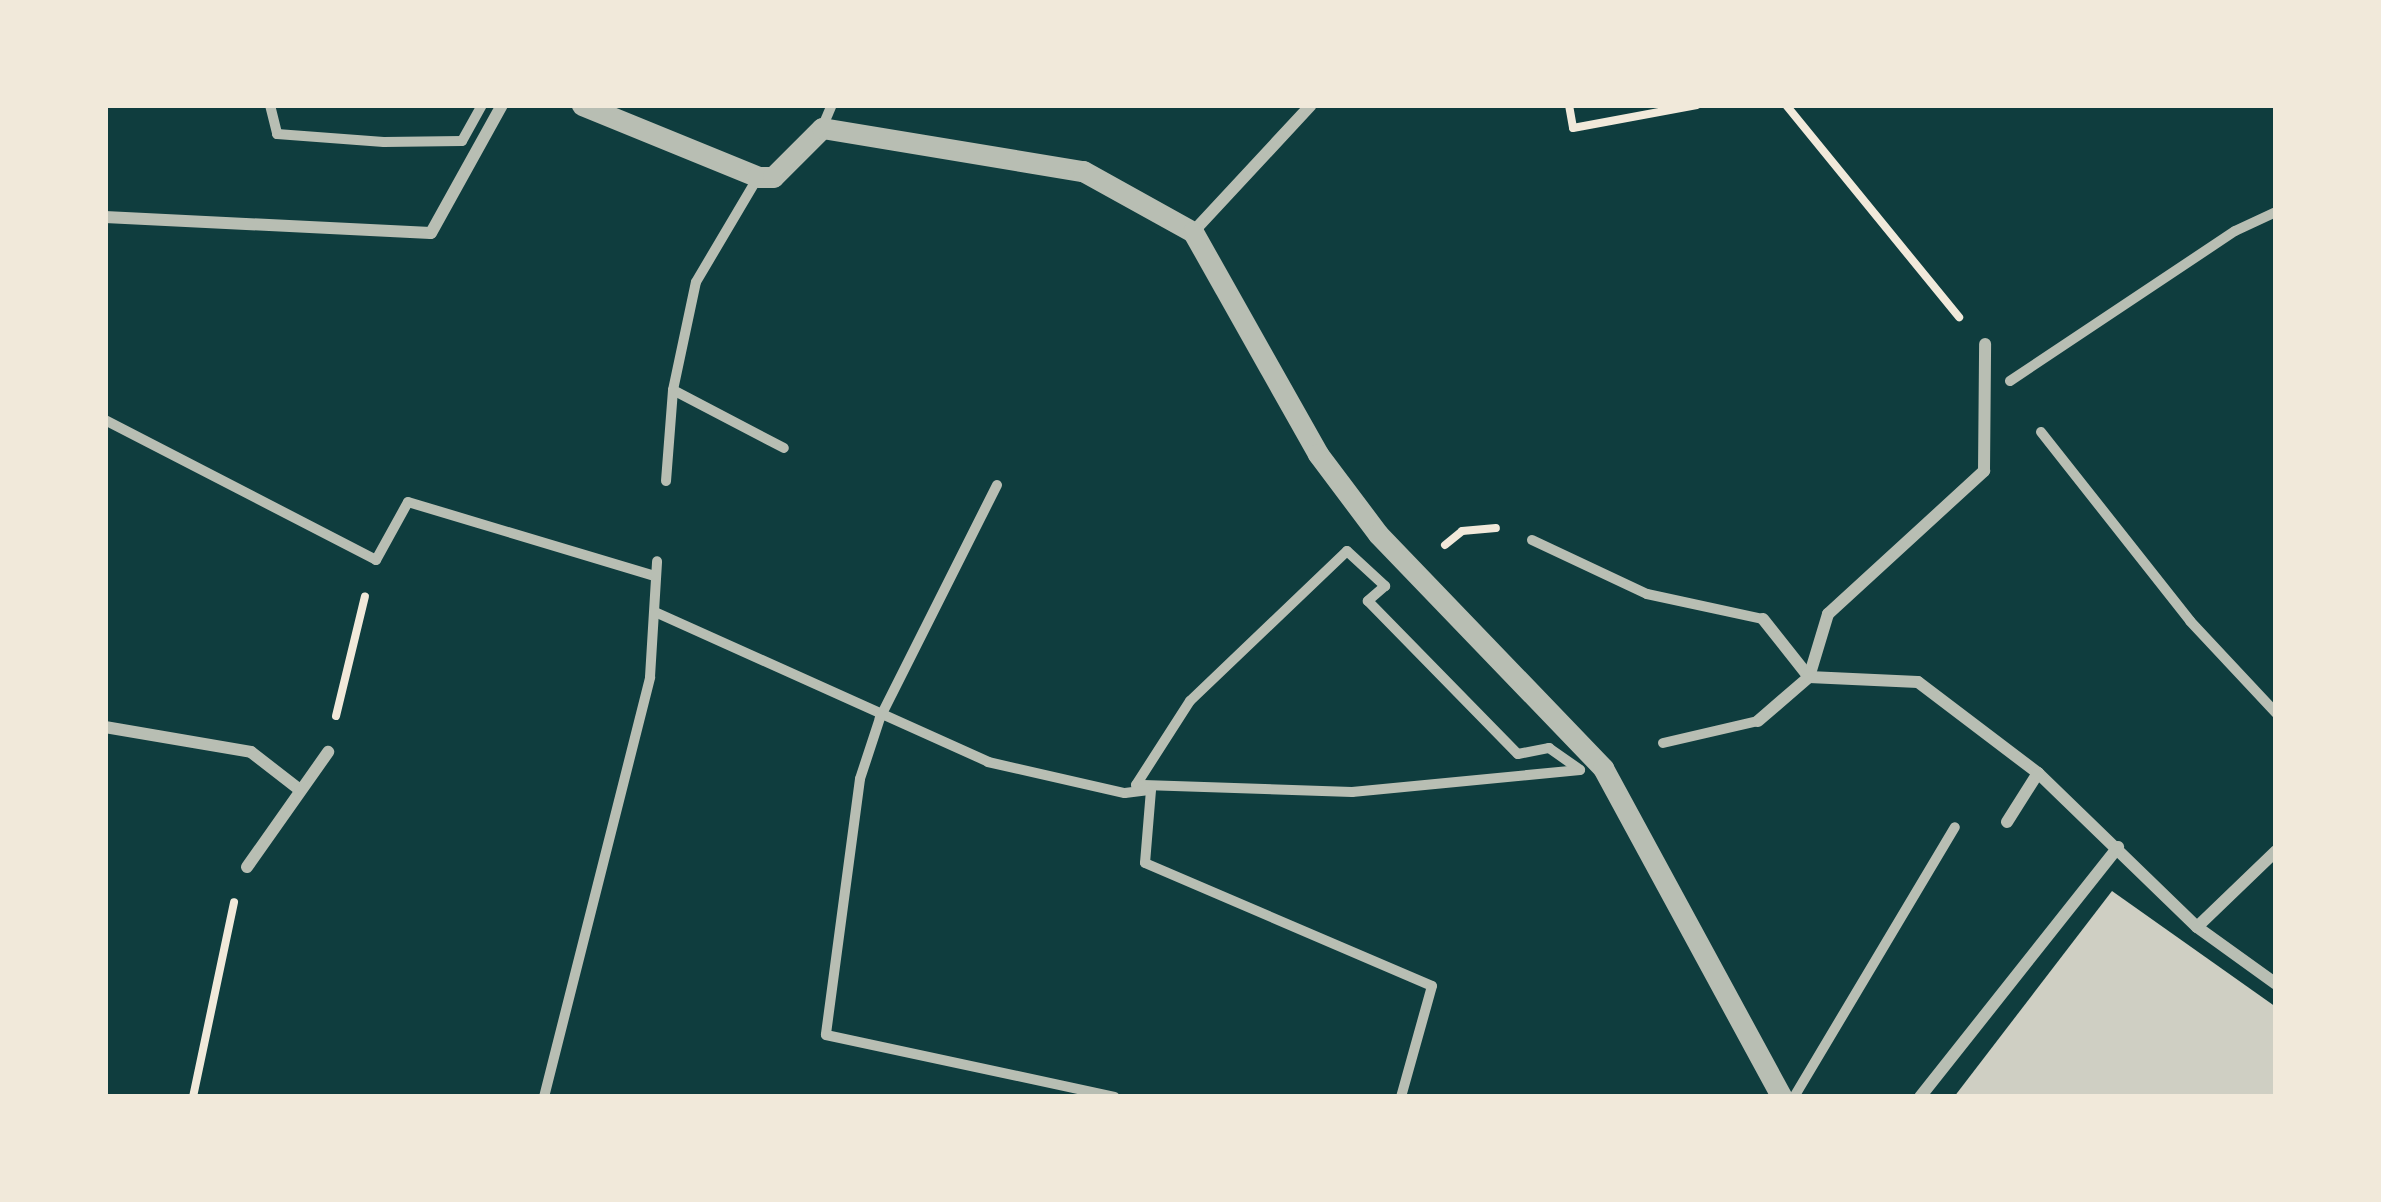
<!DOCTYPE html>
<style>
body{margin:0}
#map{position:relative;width:2381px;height:1202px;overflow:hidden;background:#0f3d3e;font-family:Overpass,sans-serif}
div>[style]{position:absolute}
.building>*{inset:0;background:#cfcfc3}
.path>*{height:8px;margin:-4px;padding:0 4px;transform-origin:4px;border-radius:4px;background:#f1e9da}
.pedestrian>*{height:10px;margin:-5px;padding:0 5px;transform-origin:5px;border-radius:5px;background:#b8beb3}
.minor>*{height:12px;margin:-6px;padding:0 6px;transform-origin:6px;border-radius:6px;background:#b8beb3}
.tertiary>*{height:21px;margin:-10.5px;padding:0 10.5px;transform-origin:10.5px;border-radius:10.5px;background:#b8beb3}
span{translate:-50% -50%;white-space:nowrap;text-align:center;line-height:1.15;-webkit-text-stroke:12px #f1e9da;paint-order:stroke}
.frame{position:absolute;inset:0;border:108px solid #f1e9da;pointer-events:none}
</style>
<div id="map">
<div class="building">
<i style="clip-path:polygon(2112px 891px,2276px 1007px,2276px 1097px,1954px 1097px)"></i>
</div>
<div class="path">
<i style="left:1569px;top:105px;width:23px;rotate:80deg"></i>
<i style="left:1573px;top:128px;width:126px;rotate:-10.5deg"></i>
<i style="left:1786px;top:105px;width:274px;rotate:50.8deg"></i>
<i style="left:1445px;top:545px;width:22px;rotate:-39deg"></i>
<i style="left:1462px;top:531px;width:34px;rotate:-5deg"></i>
<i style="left:336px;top:716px;width:123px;rotate:-76.4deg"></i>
<i style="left:193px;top:1097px;width:199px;rotate:-78.1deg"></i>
</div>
<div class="pedestrian">
<i style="left:270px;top:105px;width:30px;rotate:76deg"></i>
<i style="left:277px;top:134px;width:107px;rotate:4.3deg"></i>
<i style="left:384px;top:142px;width:78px;rotate:-0.7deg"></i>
<i style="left:462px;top:141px;width:41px;rotate:-60.9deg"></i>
<i style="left:822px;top:128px;width:25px;rotate:-67deg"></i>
<i style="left:2010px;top:381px;width:270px;rotate:-33.7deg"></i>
<i style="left:2235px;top:231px;width:45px;rotate:-24.9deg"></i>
<i style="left:673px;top:390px;width:125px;rotate:27.6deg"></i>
<i style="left:105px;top:420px;width:305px;rotate:27.3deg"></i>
<i style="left:376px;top:560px;width:66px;rotate:-61.1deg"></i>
<i style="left:408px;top:502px;width:258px;rotate:16.7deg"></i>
<i style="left:2041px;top:432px;width:241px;rotate:51.7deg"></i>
<i style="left:2190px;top:621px;width:126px;rotate:46.9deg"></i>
<i style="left:666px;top:481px;width:91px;rotate:-85.6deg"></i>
<i style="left:673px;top:390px;width:110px;rotate:-78deg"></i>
<i style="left:696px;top:282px;width:122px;rotate:-59.4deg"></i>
<i style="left:997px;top:485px;width:261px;rotate:116.7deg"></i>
<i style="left:880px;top:718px;width:64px;rotate:108.2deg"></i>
<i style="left:860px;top:779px;width:258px;rotate:97.6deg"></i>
<i style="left:826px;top:1035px;width:295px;rotate:12.1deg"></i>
<i style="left:1532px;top:540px;width:127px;rotate:25.2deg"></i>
<i style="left:1647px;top:594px;width:119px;rotate:12.2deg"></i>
<i style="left:1347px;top:551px;width:52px;rotate:42.6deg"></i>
<i style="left:1385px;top:586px;width:23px;rotate:139deg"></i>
<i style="left:1368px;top:601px;width:214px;rotate:45.6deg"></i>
<i style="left:1518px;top:754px;width:32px;rotate:-11deg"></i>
<i style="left:1549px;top:748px;width:38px;rotate:35deg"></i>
<i style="left:1580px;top:770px;width:229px;rotate:174.5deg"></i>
<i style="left:1352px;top:792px;width:216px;rotate:-178.1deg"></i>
<i style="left:1136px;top:785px;width:100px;rotate:-57.3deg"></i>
<i style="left:1190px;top:701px;width:217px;rotate:-43.7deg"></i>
<i style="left:655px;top:612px;width:365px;rotate:24.2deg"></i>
<i style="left:988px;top:762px;width:140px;rotate:12.8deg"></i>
<i style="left:1125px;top:793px;width:26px;rotate:-7deg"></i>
<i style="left:1151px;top:790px;width:73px;rotate:94.7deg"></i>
<i style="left:1145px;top:863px;width:312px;rotate:23.2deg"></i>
<i style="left:1432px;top:986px;width:115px;rotate:105.6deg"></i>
<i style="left:1663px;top:743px;width:98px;rotate:-13deg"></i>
<i style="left:544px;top:1097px;width:433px;rotate:-75.8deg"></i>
<i style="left:650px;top:677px;width:116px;rotate:-86.5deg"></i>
<i style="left:1794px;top:1097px;width:314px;rotate:-59.2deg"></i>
</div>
<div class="minor">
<i style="left:105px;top:217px;width:326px;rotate:2.8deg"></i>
<i style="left:431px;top:233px;width:146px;rotate:-61deg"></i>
<i style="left:1193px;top:232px;width:173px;rotate:-47.1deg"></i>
<i style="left:1763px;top:619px;width:74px;rotate:51.6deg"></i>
<i style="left:1809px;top:677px;width:109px;rotate:2.6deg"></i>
<i style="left:1918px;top:682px;width:151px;rotate:37.2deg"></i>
<i style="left:2038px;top:773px;width:221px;rotate:44.1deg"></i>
<i style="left:2197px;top:927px;width:97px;rotate:35.8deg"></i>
<i style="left:1758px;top:721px;width:67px;rotate:-40.8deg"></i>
<i style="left:1809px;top:677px;width:66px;rotate:-73.2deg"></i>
<i style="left:1828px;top:614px;width:212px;rotate:-42.5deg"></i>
<i style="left:1984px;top:471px;width:127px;rotate:-89.5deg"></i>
<i style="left:105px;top:727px;width:148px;rotate:9.7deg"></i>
<i style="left:251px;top:752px;width:62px;rotate:37.8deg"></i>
<i style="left:2007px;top:822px;width:58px;rotate:-57.7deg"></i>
<i style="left:247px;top:867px;width:141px;rotate:-54.8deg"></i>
<i style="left:2197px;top:927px;width:110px;rotate:-43.9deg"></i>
<i style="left:1920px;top:1097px;width:319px;rotate:-51.6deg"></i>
</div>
<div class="tertiary">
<i style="left:582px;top:105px;width:190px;rotate:22.2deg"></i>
<i style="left:758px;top:177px;width:15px"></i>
<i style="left:773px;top:177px;width:69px;rotate:-45deg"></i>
<i style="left:822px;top:128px;width:265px;rotate:9.4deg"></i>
<i style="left:1083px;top:171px;width:126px;rotate:29deg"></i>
<i style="left:1193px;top:232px;width:255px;rotate:60.6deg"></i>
<i style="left:1318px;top:454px;width:100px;rotate:53.1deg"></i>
<i style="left:1378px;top:534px;width:325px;rotate:46.1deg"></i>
<i style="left:1603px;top:768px;width:375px;rotate:61.5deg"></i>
</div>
<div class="frame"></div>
</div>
